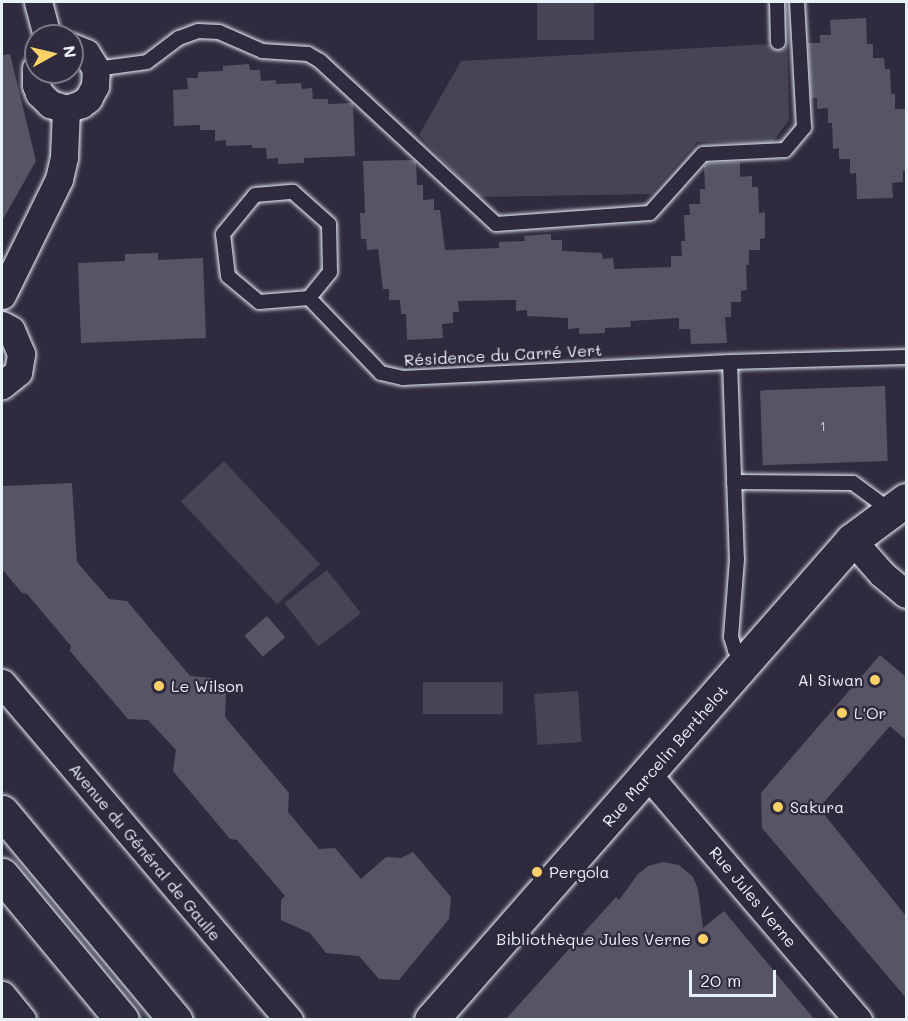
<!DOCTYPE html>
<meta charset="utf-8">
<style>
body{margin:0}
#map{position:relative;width:908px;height:1021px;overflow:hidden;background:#2f2a3d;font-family:Mali,sans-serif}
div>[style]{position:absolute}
.green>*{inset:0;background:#464455;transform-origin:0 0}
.building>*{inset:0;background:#575565;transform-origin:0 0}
.roads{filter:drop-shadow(0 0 2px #e8f1f8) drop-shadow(0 0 2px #e8f1f8)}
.lane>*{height:14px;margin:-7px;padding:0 7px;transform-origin:7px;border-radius:7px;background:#2f2a3d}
.street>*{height:27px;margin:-13.5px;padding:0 13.5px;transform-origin:13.5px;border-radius:13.5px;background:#2f2a3d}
.secondary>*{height:33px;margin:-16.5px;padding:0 16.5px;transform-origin:16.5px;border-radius:16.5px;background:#2f2a3d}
.primary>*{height:33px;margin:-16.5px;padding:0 16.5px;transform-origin:16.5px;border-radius:16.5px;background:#2f2a3d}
.dots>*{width:16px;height:16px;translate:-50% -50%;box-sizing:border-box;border:3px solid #2f2a3d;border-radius:50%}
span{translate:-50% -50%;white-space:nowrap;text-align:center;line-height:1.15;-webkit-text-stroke:4.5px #2f2a3d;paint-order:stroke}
.number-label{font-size:14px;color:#c4cad3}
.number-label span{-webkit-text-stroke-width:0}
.street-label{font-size:16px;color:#e8f1f8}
.poi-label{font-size:16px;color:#e8f1f8}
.right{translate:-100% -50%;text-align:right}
.left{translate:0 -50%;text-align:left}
.frame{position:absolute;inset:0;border:3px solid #e8f1f8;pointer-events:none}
.north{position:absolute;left:24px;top:24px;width:60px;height:60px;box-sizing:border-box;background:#2f2a3d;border:2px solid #797a88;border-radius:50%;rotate:82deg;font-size:16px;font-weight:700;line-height:24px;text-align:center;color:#e8f1f8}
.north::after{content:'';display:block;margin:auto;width:21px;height:27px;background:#ffd166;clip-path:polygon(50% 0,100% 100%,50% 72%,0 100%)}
.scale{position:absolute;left:689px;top:970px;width:87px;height:27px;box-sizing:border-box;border:3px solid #e8f1f8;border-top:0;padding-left:8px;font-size:18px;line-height:21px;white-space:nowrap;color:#e8f1f8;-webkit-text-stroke:4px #2f2a3d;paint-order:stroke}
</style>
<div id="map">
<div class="green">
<i style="left:537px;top:2px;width:57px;height:38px"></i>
<i style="clip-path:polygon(787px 43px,789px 120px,772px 143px,697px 142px,651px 194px,478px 197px,419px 135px,461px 61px)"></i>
<i style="left:224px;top:461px;width:141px;height:59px;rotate:47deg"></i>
<i style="left:327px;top:570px;width:55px;height:54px;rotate:52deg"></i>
<i style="left:423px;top:682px;width:80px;height:32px"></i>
<i style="left:578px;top:691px;width:51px;height:44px;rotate:86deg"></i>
</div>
<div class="building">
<i style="clip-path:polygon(866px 18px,867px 44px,873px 44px,873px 58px,884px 58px,885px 69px,890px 69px,891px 94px,895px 94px,895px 109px,906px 109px,906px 171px,903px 171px,903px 182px,892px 183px,893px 198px,857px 199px,856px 173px,850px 174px,850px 159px,839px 159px,839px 148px,833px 149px,832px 123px,828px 123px,828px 108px,817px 109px,817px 98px,811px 98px,808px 43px,820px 43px,820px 35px,831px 35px,830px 20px)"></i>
<i style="clip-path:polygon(10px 54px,36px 161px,2px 221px,2px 55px)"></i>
<i style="clip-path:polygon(249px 64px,250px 70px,260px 70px,261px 81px,276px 80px,276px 84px,301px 83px,302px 89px,312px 88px,313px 99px,328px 99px,328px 104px,353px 103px,355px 156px,304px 158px,304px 163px,278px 164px,278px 158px,267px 159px,266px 148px,252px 148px,252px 145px,226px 146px,226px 140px,215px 141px,215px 130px,200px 130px,200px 125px,174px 126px,173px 90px,188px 89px,187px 78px,198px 78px,198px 72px,223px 71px,223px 66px)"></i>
<i style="clip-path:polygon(413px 160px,416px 162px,417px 185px,423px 185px,423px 200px,434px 199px,434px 210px,440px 210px,445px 250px,499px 248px,499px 242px,525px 241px,524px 236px,551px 234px,551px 240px,562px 240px,562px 251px,602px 253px,603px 259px,613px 258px,614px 269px,671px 267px,671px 256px,682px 256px,681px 241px,685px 241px,684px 215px,690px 215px,689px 204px,700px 204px,700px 189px,705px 189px,704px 166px,707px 163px,740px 162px,740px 177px,752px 176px,752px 187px,758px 187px,759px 213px,765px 212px,765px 238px,760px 239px,760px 250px,749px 250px,749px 265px,746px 265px,747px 290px,741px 291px,741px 302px,731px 302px,731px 317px,725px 317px,727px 343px,691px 344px,690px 329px,679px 329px,679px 318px,630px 321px,631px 327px,605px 328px,605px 333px,579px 334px,579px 328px,568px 329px,568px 318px,527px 316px,527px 310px,516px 311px,516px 300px,458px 301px,459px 312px,453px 312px,453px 323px,442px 324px,443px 338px,407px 340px,406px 314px,401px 314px,400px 300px,389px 300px,389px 289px,383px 289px,378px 249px,367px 250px,366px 239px,361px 239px,360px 213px,365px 213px,363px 161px)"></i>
<i style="clip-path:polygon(158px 253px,158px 260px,203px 258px,206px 338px,81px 343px,78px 263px,125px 261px,125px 254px)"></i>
<i style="left:885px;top:386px;width:75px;height:125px;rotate:88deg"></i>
<i style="clip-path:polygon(72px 483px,77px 562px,109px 599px,127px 601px,190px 676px,211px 678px,226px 694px,225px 717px,289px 793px,288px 812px,319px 849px,335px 848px,361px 879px,386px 857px,401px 858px,413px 852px,451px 897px,449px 919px,399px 980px,379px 979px,359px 956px,326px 953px,310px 933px,281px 920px,281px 900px,285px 896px,237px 840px,230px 839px,173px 771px,176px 750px,148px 720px,128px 719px,70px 651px,71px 646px,27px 594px,22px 593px,2px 569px,2px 486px)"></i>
<i style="left:267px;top:616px;width:28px;height:30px;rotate:49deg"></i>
<i style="clip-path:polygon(880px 655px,906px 677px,906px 740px,890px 726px,819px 808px,906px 916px,906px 998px,762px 828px,761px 793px)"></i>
<i style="clip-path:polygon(663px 862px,679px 865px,693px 877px,698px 889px,703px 928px,724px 911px,815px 1020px,505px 1020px,616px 897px,619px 900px,638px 874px,648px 866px)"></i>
</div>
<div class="roads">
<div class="lane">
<i style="left:777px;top:2px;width:40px;rotate:88.6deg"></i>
<i style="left:96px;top:69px;width:51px;rotate:-7.8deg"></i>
<i style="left:147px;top:62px;width:40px;rotate:-37deg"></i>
<i style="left:179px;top:38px;width:20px;rotate:-20deg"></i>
<i style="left:198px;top:31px;width:21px;rotate:3deg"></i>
<i style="left:219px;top:32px;width:47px;rotate:23.8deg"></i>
<i style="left:262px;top:51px;width:46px;rotate:3.7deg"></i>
<i style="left:308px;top:54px;width:14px;rotate:30deg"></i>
<i style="left:320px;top:61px;width:240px;rotate:42.8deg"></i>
<i style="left:496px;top:224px;width:154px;rotate:-4.1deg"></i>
<i style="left:650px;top:213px;width:79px;rotate:-48.1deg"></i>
<i style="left:703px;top:154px;width:82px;rotate:-2.8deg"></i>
<i style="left:785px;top:150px;width:30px;rotate:-50deg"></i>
<i style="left:804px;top:127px;width:125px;rotate:-93.2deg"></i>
<i style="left:293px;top:192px;width:48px;rotate:41.6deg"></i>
<i style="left:329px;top:224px;width:48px;rotate:88.8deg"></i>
<i style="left:330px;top:272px;width:33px;rotate:129deg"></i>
<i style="left:309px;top:298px;width:50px;rotate:175.4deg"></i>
<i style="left:259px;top:302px;width:40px;rotate:-140deg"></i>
<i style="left:228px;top:276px;width:42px;rotate:-96.8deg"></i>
<i style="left:223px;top:234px;width:50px;rotate:-50.6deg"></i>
<i style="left:255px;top:195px;width:38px;rotate:-5deg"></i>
<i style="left:309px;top:298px;width:104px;rotate:46.2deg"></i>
<i style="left:381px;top:373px;width:23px;rotate:13deg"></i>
<i style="left:403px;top:378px;width:327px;rotate:-2.8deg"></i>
<i style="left:730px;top:362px;width:176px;rotate:-1.6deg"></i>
<i style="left:730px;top:362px;width:197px;rotate:88deg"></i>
<i style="left:737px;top:559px;width:78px;rotate:94.4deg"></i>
<i style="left:731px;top:637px;width:14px;rotate:73deg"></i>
<i style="left:735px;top:650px;width:18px;rotate:38deg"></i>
<i style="left:734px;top:482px;width:119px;rotate:0.5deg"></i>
<i style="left:853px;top:483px;width:47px;rotate:36.4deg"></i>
</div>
<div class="street">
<i style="left:38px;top:2px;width:35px;rotate:75deg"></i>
<i style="left:36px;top:68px;width:17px;rotate:90deg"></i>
<i style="left:36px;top:85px;width:9px;rotate:69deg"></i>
<i style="left:39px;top:93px;width:16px;rotate:45deg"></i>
<i style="left:50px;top:104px;width:17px;rotate:17deg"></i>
<i style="left:66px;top:109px;width:16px;rotate:-18deg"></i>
<i style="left:81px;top:104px;width:9px;rotate:-36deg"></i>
<i style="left:88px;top:99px;width:15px;rotate:-62deg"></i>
<i style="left:95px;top:86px;width:17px;rotate:-87deg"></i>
<i style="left:96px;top:69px;width:19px;rotate:-122deg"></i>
<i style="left:86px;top:53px;width:15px;rotate:-157deg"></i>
<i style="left:2px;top:295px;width:129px;rotate:-63.8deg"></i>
<i style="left:59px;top:179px;width:23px;rotate:-77deg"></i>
<i style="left:64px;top:157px;width:48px;rotate:-87.6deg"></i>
<i style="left:2px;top:325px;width:10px;rotate:29deg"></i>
<i style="left:11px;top:330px;width:26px;rotate:67deg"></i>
<i style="left:21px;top:354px;width:18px;rotate:99deg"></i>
<i style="left:18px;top:372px;width:21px;rotate:141deg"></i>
<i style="left:852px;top:540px;width:45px;rotate:48.6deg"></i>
<i style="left:882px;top:574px;width:31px;rotate:40deg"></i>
<i style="left:2px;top:683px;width:443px;rotate:49.6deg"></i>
<i style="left:648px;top:775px;width:323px;rotate:49.4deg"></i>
<i style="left:2px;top:995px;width:32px;rotate:51deg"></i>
</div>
<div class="secondary">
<i style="left:431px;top:1020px;width:638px;rotate:-48.75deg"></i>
<i style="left:852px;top:540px;width:67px;rotate:-36.5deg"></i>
</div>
<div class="primary">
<i style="left:2px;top:812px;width:271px;rotate:50.2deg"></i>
<i style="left:2px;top:875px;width:188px;rotate:50.4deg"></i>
</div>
</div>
<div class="dots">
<i style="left:875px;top:680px;background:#ffd166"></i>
<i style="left:159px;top:686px;background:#ffd166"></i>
<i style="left:842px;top:713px;background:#ffd166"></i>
<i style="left:778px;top:807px;background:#ffd166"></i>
<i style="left:537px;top:872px;background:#ffd166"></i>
<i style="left:703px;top:939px;background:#ffd166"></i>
</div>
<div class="number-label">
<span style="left:823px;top:426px">1</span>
</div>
<div class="street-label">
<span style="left:503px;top:355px;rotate:-3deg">Résidence du Carré Vert</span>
<span style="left:665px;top:756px;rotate:-49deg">Rue Marcelin Berthelot</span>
<span style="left:145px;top:852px;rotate:50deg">Avenue du Général de Gaulle</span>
<span style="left:753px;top:897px;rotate:50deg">Rue Jules Verne</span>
</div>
<div class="poi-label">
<span class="right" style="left:863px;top:680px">Al Siwan</span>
<span class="left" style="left:171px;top:686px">Le Wilson</span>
<span class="left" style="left:854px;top:713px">L'Or</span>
<span class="left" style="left:790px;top:807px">Sakura</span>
<span class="left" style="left:549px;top:872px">Pergola</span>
<span class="right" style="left:691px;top:939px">Bibliothèque Jules Verne</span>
</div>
<div class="frame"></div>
<div class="north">N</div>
<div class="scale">20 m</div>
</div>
